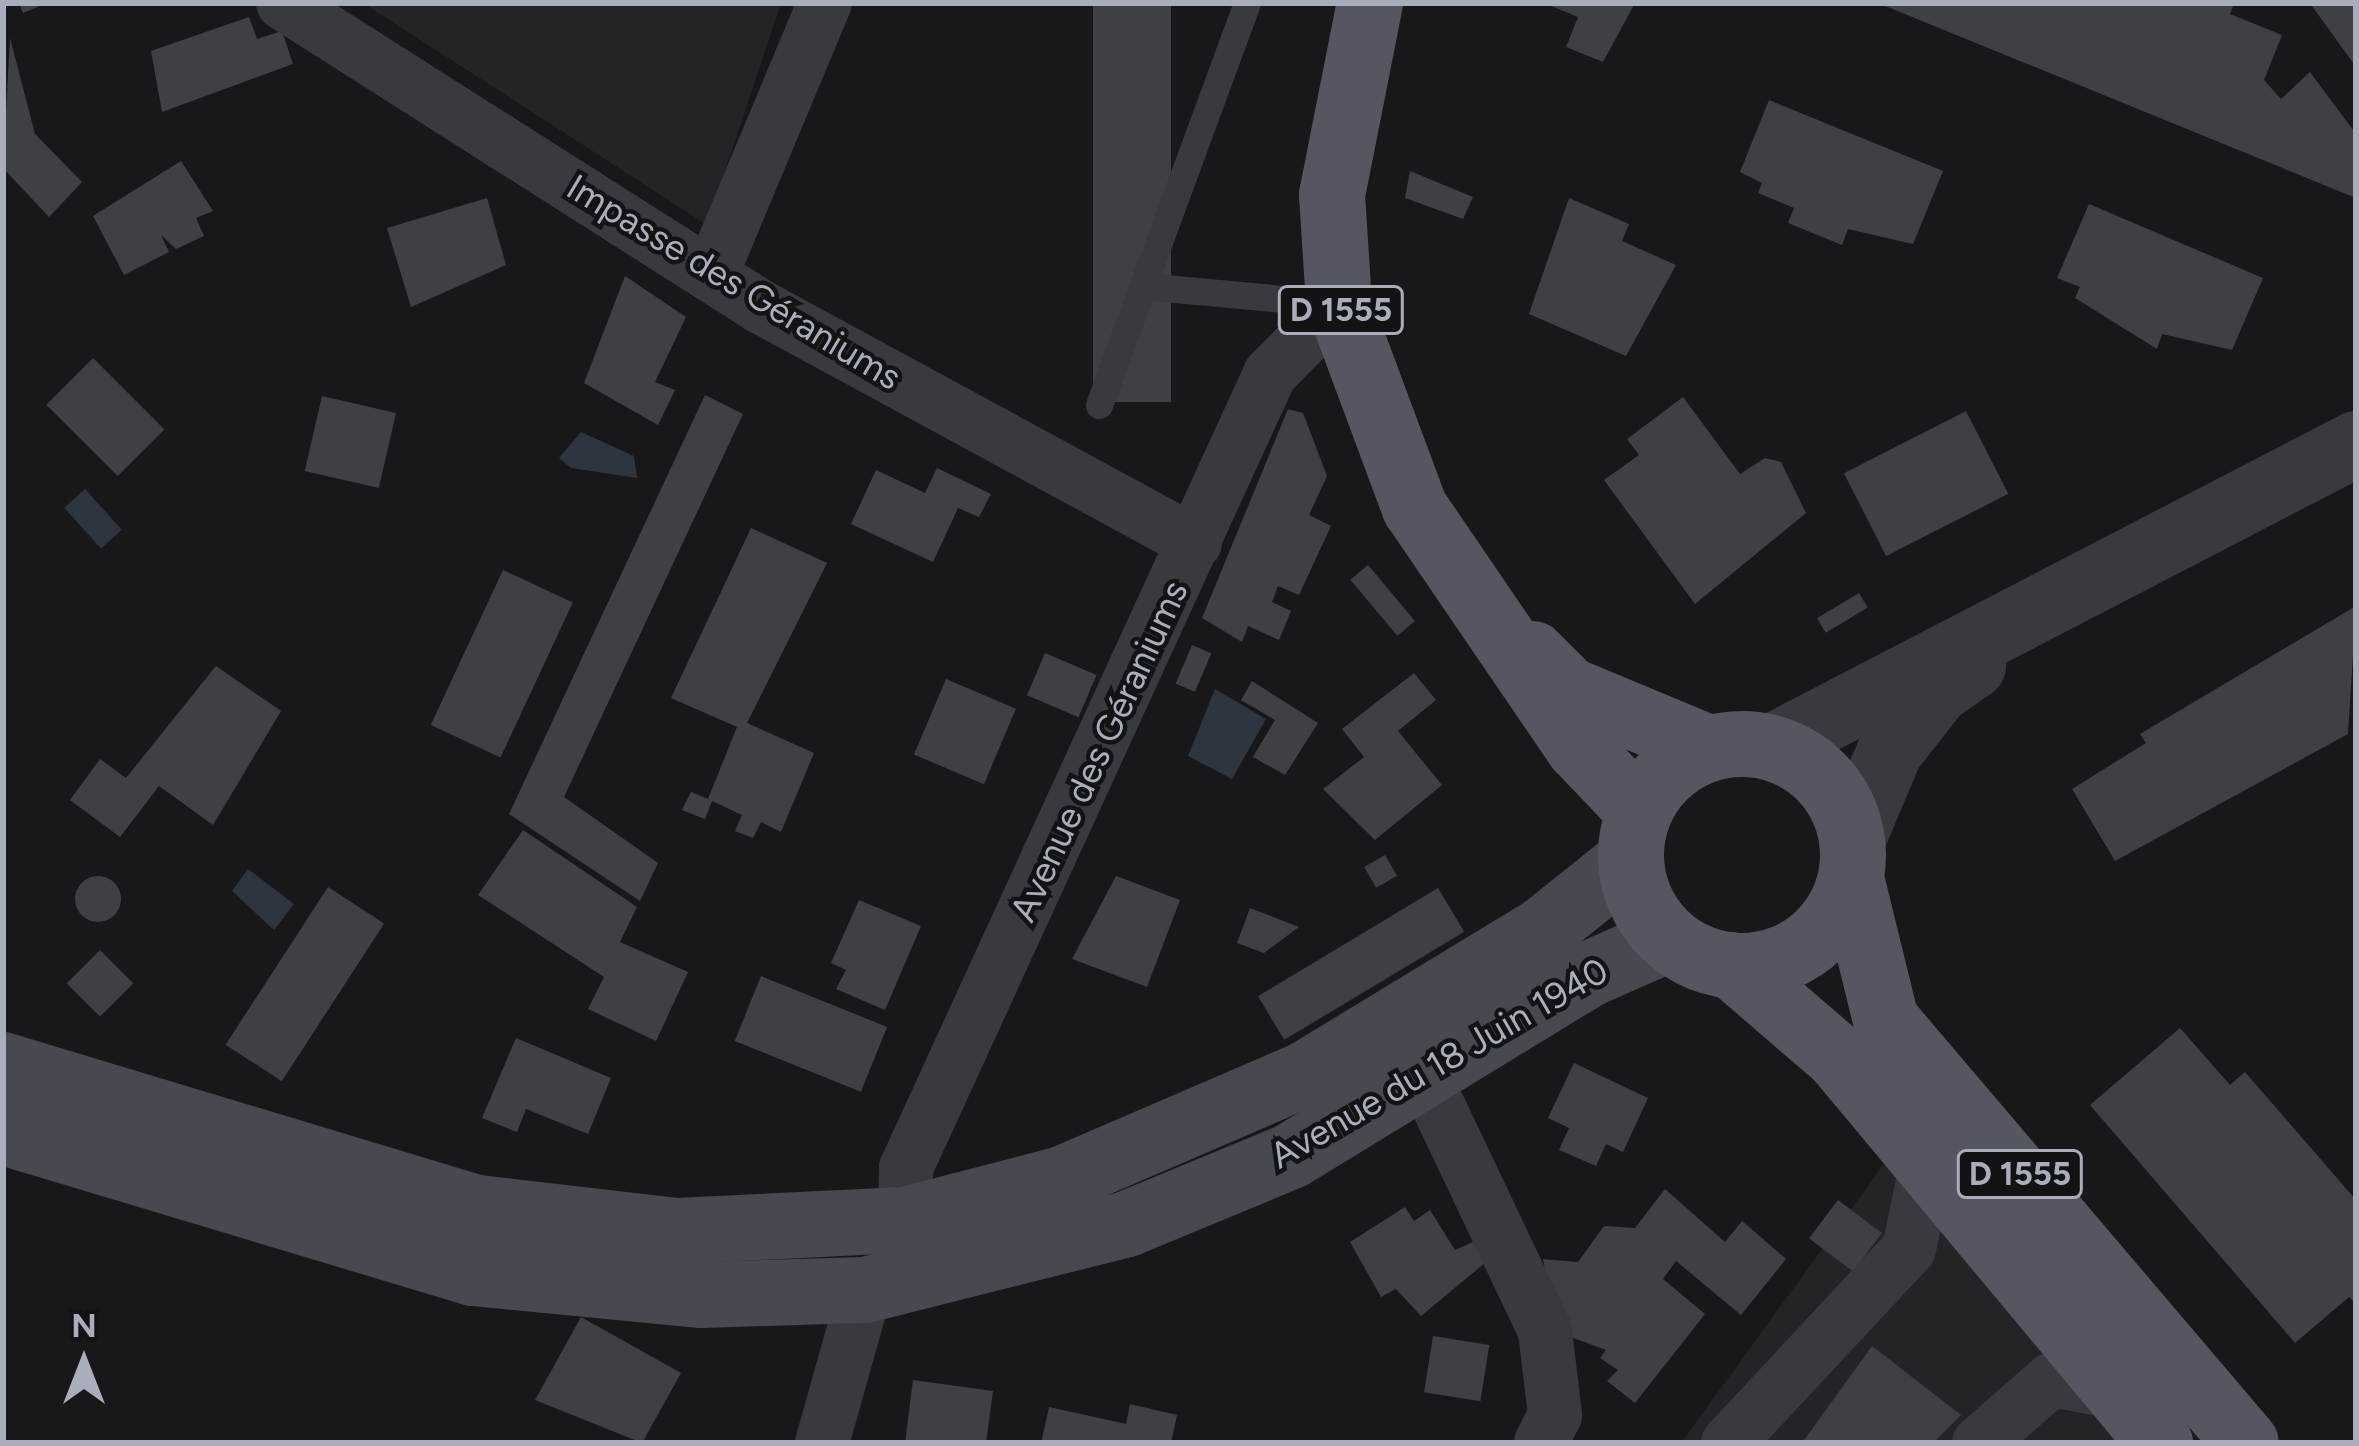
<!DOCTYPE html>
<meta charset="utf-8">
<style>
body{margin:0}
#map{position:relative;width:2359px;height:1446px;overflow:hidden;background:#18181b;font-family:Figtree,sans-serif}
div>[style]{position:absolute}
.built>*{inset:0;background:#242428}
.water>*{inset:0;background:#2d3540;transform-origin:0 0}
.building>*{inset:0;background:#3f4045;transform-origin:0 0}
.round{border-radius:50%}
.service>*{height:27px;margin:-13.5px;padding:0 13.5px;transform-origin:13.5px;border-radius:13.5px;background:#393940}
.minor>*{height:54px;margin:-27px;padding:0 27px;transform-origin:27px;border-radius:27px;background:#393940}
.tertiary>*{height:66px;margin:-33px;padding:0 33px;transform-origin:33px;border-radius:33px;background:#393940}
.secondary>*{height:66px;margin:-33px;padding:0 33px;transform-origin:33px;border-radius:33px;background:#474850}
.primary>*{height:66px;margin:-33px;padding:0 33px;transform-origin:33px;border-radius:33px;background:#55565f}
.primary>.ring{margin:-33px;padding:0;box-sizing:content-box;background:none;border:66px solid #55565f;border-radius:50%}
span{translate:-50% -50%;white-space:nowrap;text-align:center;line-height:1.15;-webkit-text-stroke:9px #131316;paint-order:stroke}
.shield-label span{padding:3px 9px;background:#131316;border:3px solid;border-radius:9px;-webkit-text-stroke-width:0}
.shield-label{font-size:33px;color:#aaadbb;font-weight:700}
.street-label{font-size:36px;color:#aaadbb}
.frame{position:absolute;inset:0;border:6px solid #aaadbb;pointer-events:none}
.north{position:absolute;left:24px;top:1302px;width:120px;height:120px;-webkit-text-stroke:9px #131316;paint-order:stroke;rotate:0deg;font-size:33px;font-weight:700;line-height:48px;text-align:center;color:#aaadbb}
.north::after{content:'';display:block;margin:auto;width:42px;height:54px;background:#aaadbb;clip-path:polygon(50% 0,100% 100%,50% 72%,0 100%)}
</style>
<div id="map">
<div class="built">
<i style="clip-path:polygon(363px 3px,781px 3px,707px 225px)"></i>
<i style="clip-path:polygon(1886px 1161px,2134px 1443px,1681px 1443px)"></i>
</div>
<div class="water">
<i style="clip-path:polygon(581px 432px,634px 456px,637px 478px,571px 468px,559px 458px)"></i>
<i style="left:85px;top:489px;width:55px;height:28px;rotate:48deg"></i>
<i style="clip-path:polygon(1215px 689px,1266px 719px,1232px 779px,1188px 756px)"></i>
<i style="clip-path:polygon(248px 869px,294px 904px,274px 930px,232px 891px)"></i>
</div>
<div class="building">
<i style="clip-path:polygon(19px 3px,47px 3px,23px 13px)"></i>
<i style="left:1093px;top:3px;width:78px;height:399px"></i>
<i style="clip-path:polygon(1544px 3px,1635px 3px,1603px 62px,1566px 47px,1578px 17px)"></i>
<i style="clip-path:polygon(1878px 3px,2234px 3px,2230px 14px,2282px 35px,2264px 80px,2281px 99px,2310px 72px,2356px 134px,2356px 198px)"></i>
<i style="clip-path:polygon(2356px 3px,2356px 67px,2312px 6px)"></i>
<i style="clip-path:polygon(249px 17px,257px 39px,282px 31px,293px 64px,162px 112px,151px 51px)"></i>
<i style="clip-path:polygon(10px 38px,35px 134px,82px 182px,49px 217px,3px 168px)"></i>
<i style="clip-path:polygon(1769px 100px,1943px 171px,1913px 244px,1848px 229px,1842px 245px,1788px 223px,1794px 208px,1758px 193px,1762px 183px,1740px 172px)"></i>
<i style="clip-path:polygon(181px 161px,213px 211px,196px 218px,204px 236px,176px 249px,161px 235px,169px 252px,124px 275px,93px 216px)"></i>
<i style="clip-path:polygon(1410px 171px,1473px 197px,1463px 219px,1405px 198px)"></i>
<i style="clip-path:polygon(487px 198px,506px 265px,411px 307px,387px 228px)"></i>
<i style="clip-path:polygon(1569px 198px,1629px 224px,1622px 241px,1676px 265px,1626px 356px,1529px 314px)"></i>
<i style="clip-path:polygon(2089px 204px,2263px 278px,2232px 350px,2162px 334px,2157px 349px,2075px 298px,2080px 287px,2057px 278px)"></i>
<i style="clip-path:polygon(625px 276px,686px 317px,655px 382px,675px 390px,658px 425px,584px 383px)"></i>
<i style="left:93px;top:358px;width:101px;height:66px;rotate:45deg"></i>
<i style="clip-path:polygon(705px 395px,743px 414px,564px 797px,658px 863px,640px 901px,509px 814px)"></i>
<i style="left:322px;top:396px;width:76px;height:77px;rotate:13deg"></i>
<i style="clip-path:polygon(1683px 397px,1740px 474px,1765px 458px,1781px 462px,1806px 513px,1695px 604px,1604px 480px,1639px 455px,1627px 439px)"></i>
<i style="clip-path:polygon(1288px 409px,1303px 413px,1327px 476px,1309px 515px,1331px 526px,1299px 595px,1278px 586px,1272px 602px,1291px 611px,1279px 640px,1248px 626px,1242px 642px,1202px 618px)"></i>
<i style="left:1966px;top:411px;width:93px;height:137px;rotate:63deg"></i>
<i style="clip-path:polygon(937px 468px,991px 494px,979px 517px,958px 508px,933px 562px,851px 524px,876px 470px,925px 493px)"></i>
<i style="clip-path:polygon(751px 528px,827px 563px,747px 723px,814px 753px,781px 832px,761px 822px,753px 838px,735px 831px,742px 815px,712px 801px,705px 819px,682px 810px,691px 792px,708px 799px,737px 727px,671px 698px)"></i>
<i style="left:1368px;top:565px;width:73px;height:23px;rotate:50deg"></i>
<i style="left:503px;top:570px;width:77px;height:171px;rotate:25deg"></i>
<i style="left:1859px;top:593px;width:17px;height:49px;rotate:59deg"></i>
<i style="clip-path:polygon(2356px 606px,2348px 734px,2115px 861px,2072px 789px,2146px 743px,2140px 734px)"></i>
<i style="left:1192px;top:645px;width:21px;height:42px;rotate:23deg"></i>
<i style="left:1045px;top:653px;width:56px;height:46px;rotate:23deg"></i>
<i style="clip-path:polygon(216px 666px,281px 711px,213px 825px,159px 786px,120px 837px,70px 800px,100px 759px,126px 778px)"></i>
<i style="clip-path:polygon(1414px 673px,1436px 700px,1398px 731px,1442px 785px,1375px 840px,1323px 789px,1364px 757px,1342px 729px)"></i>
<i style="left:946px;top:679px;width:76px;height:82px;rotate:23deg"></i>
<i style="clip-path:polygon(1252px 681px,1318px 723px,1285px 775px,1253px 757px,1275px 720px,1241px 700px)"></i>
<i style="clip-path:polygon(523px 830px,637px 907px,620px 942px,688px 972px,656px 1041px,588px 1009px,604px 977px,478px 895px)"></i>
<i style="left:1385px;top:855px;width:24px;height:24px;rotate:60deg"></i>
<i class="round" style="left:75px;top:876px;width:46px;height:46px"></i>
<i style="clip-path:polygon(1116px 876px,1180px 900px,1147px 987px,1072px 959px)"></i>
<i style="left:328px;top:887px;width:67px;height:188px;rotate:33deg"></i>
<i style="left:1438px;top:888px;width:51px;height:210px;rotate:59deg"></i>
<i style="clip-path:polygon(859px 900px,921px 926px,885px 1010px,836px 989px,846px 970px,831px 963px)"></i>
<i style="clip-path:polygon(1250px 908px,1299px 927px,1264px 953px,1237px 943px)"></i>
<i style="left:100px;top:950px;width:47px;height:47px;rotate:45deg"></i>
<i style="left:761px;top:976px;width:136px;height:70px;rotate:22deg"></i>
<i style="clip-path:polygon(2180px 1028px,2230px 1085px,2245px 1072px,2356px 1200px,2356px 1304px,2349px 1297px,2295px 1343px,2090px 1105px)"></i>
<i style="clip-path:polygon(516px 1038px,611px 1078px,588px 1134px,526px 1109px,517px 1132px,482px 1118px)"></i>
<i style="clip-path:polygon(1574px 1063px,1648px 1098px,1623px 1152px,1606px 1144px,1596px 1166px,1559px 1150px,1569px 1128px,1548px 1118px)"></i>
<i style="clip-path:polygon(1665px 1189px,1725px 1242px,1742px 1221px,1786px 1259px,1741px 1315px,1676px 1261px,1663px 1279px,1705px 1314px,1635px 1403px,1607px 1381px,1618px 1370px,1600px 1358px,1606px 1350px,1557px 1332px,1543px 1259px,1578px 1262px,1604px 1226px,1635px 1228px)"></i>
<i style="left:1838px;top:1200px;width:55px;height:48px;rotate:37deg"></i>
<i style="clip-path:polygon(1405px 1207px,1414px 1221px,1430px 1210px,1455px 1250px,1473px 1242px,1486px 1262px,1421px 1316px,1396px 1289px,1381px 1297px,1350px 1242px)"></i>
<i style="clip-path:polygon(581px 1317px,681px 1373px,642px 1443px,535px 1400px)"></i>
<i style="left:1433px;top:1336px;width:57px;height:57px;rotate:9deg"></i>
<i style="clip-path:polygon(1872px 1346px,1961px 1415px,1933px 1443px,1802px 1443px)"></i>
<i style="clip-path:polygon(913px 1380px,993px 1391px,986px 1443px,905px 1443px)"></i>
<i style="clip-path:polygon(1130px 1404px,1177px 1415px,1171px 1443px,1041px 1443px,1049px 1407px,1126px 1424px)"></i>
</div>
<div class="service">
<i style="left:1143px;top:286px;width:194px;rotate:5.3deg"></i>
<i style="left:1099px;top:405px;width:428px;rotate:-69.8deg"></i>
</div>
<div class="minor">
<i style="left:283px;top:3px;width:566px;rotate:32.46deg"></i>
<i style="left:761px;top:307px;width:494px;rotate:28.5deg"></i>
<i style="left:711px;top:275px;width:295px;rotate:-67.3deg"></i>
<i style="left:1424px;top:1076px;width:282px;rotate:64.6deg"></i>
<i style="left:1545px;top:1331px;width:85px;rotate:83.2deg"></i>
<i style="left:1555px;top:1415px;width:31px;rotate:117deg"></i>
<i style="left:905px;top:1220px;width:52px;rotate:-88.9deg"></i>
<i style="left:906px;top:1168px;width:873px;rotate:-65.37deg"></i>
<i style="left:1270px;top:374px;width:98px;rotate:-45.4deg"></i>
<i style="left:822px;top:1443px;width:159px;rotate:-74.3deg"></i>
<i style="left:1728px;top:1443px;width:265px;rotate:-47deg"></i>
<i style="left:1909px;top:1249px;width:88px;rotate:-78.2deg"></i>
<i style="left:1979px;top:1443px;width:96px;rotate:-41.2deg"></i>
<i style="left:2051px;top:1380px;width:72px;rotate:10.4deg"></i>
</div>
<div class="tertiary">
<i style="left:1772px;top:747px;width:658px;rotate:-27.42deg"></i>
<i style="left:1852px;top:841px;width:98px;rotate:-67.1deg"></i>
<i style="left:1890px;top:751px;width:76px;rotate:-51.9deg"></i>
<i style="left:1937px;top:691px;width:44px;rotate:-34.8deg"></i>
</div>
<div class="secondary">
<i style="left:3px;top:1065px;width:496px;rotate:16.8deg"></i>
<i style="left:478px;top:1208px;width:200px;rotate:6.6deg"></i>
<i style="left:677px;top:1231px;width:228px;rotate:-2.8deg"></i>
<i style="left:905px;top:1220px;width:162px;rotate:-14.6deg"></i>
<i style="left:1062px;top:1179px;width:263px;rotate:-23.3deg"></i>
<i style="left:1304px;top:1075px;width:281px;rotate:-31.3deg"></i>
<i style="left:1544px;top:929px;width:110px;rotate:-38.7deg"></i>
<i style="left:3px;top:1132px;width:491px;rotate:16.7deg"></i>
<i style="left:473px;top:1273px;width:230px;rotate:5.5deg"></i>
<i style="left:702px;top:1295px;width:163px;rotate:-1.8deg"></i>
<i style="left:865px;top:1290px;width:270px;rotate:-14.1deg"></i>
<i style="left:1127px;top:1224px;width:178px;rotate:-22.5deg"></i>
<i style="left:1291px;top:1156px;width:347px;rotate:-31.4deg"></i>
<i style="left:1587px;top:975px;width:90px;rotate:-23.7deg"></i>
</div>
<div class="primary">
<i style="left:1370px;top:3px;width:196px;rotate:101.2deg"></i>
<i style="left:1332px;top:195px;width:109px;rotate:86.3deg"></i>
<i style="left:1339px;top:304px;width:218px;rotate:69.6deg"></i>
<i style="left:1415px;top:508px;width:291px;rotate:55.7deg"></i>
<i style="left:1579px;top:748px;width:87px;rotate:46.4deg"></i>
<i style="left:1533px;top:654px;width:51px;rotate:45deg"></i>
<i style="left:1569px;top:690px;width:151px;rotate:22.6deg"></i>
<i class="ring" style="left:1631px;top:744px;width:156px;height:156px"></i>
<i style="left:1851px;top:878px;width:146px;rotate:76.2deg"></i>
<i style="left:1886px;top:1020px;width:555px;rotate:49.6deg"></i>
<i style="left:1731px;top:965px;width:141px;rotate:40.7deg"></i>
<i style="left:1838px;top:1057px;width:503px;rotate:50.17deg"></i>
</div>
<div class="shield-label">
<span style="left:1341px;top:310px">D 1555</span>
<span style="left:2020px;top:1174px">D 1555</span>
</div>
<div class="street-label">
<span style="left:734px;top:282px;rotate:31deg">Impasse des Géraniums</span>
<span style="left:1099px;top:751px;rotate:-65deg">Avenue des Géraniums</span>
<span style="left:1439px;top:1063px;rotate:-30deg">Avenue du 18 Juin 1940</span>
</div>
<div class="frame"></div>
<div class="north">N</div>
</div>
